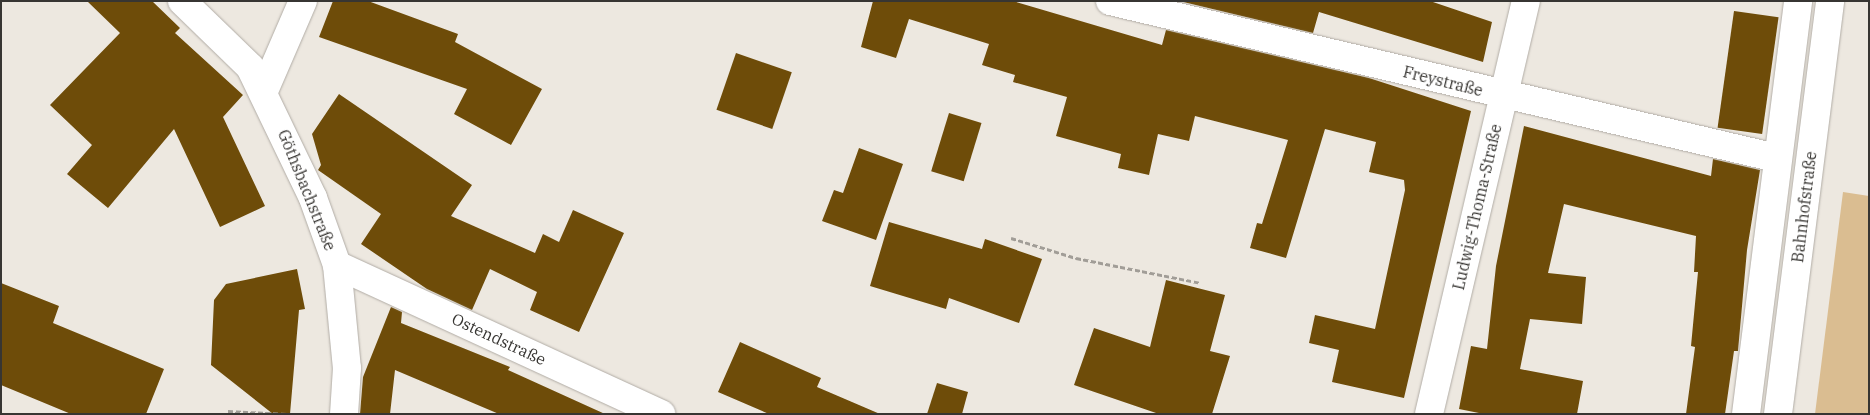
<!DOCTYPE html>
<meta charset="utf-8">
<style>
body{margin:0}
#map{position:relative;width:1870px;height:415px;overflow:hidden;background:#ede8e0;font-family:"IBM Plex Serif",serif}
div>[style]{position:absolute}
.green>*{inset:0;background:#dabd91}
.building>*{inset:0;background:#6e4c09;transform-origin:0 0}
.path>*{height:3px;margin-top:-1.5px;transform-origin:0;background:repeating-linear-gradient(90deg,#a19d97 0 5px,transparent 0 7.5px)}
.roads{filter:drop-shadow(0 0 1px #b1aca5) drop-shadow(0 0 1px #b1aca5)}
.minor>*{height:28px;margin:-14px;padding:0 14px;transform-origin:14px;border-radius:14px;background:#fff}
.tertiary>*{height:28px;margin:-14px;padding:0 14px;transform-origin:14px;border-radius:14px;background:#fff}
span{translate:-50% -50%;white-space:nowrap;text-align:center;line-height:1.15;-webkit-text-stroke:5px #fff;paint-order:stroke}
.street-label{font-size:16px;color:#373532}
.frame{position:absolute;inset:0;border:2px solid #373532;pointer-events:none}
</style>
<div id="map">
<div class="green">
<i style="clip-path:polygon(1843px 192px,1869px 196px,1869px 414px,1815px 414px)"></i>
</div>
<div class="building">
<i style="clip-path:polygon(87px 1px,152px 1px,180px 28px,175px 33px,243px 95px,223px 117px,265px 206px,220px 227px,174px 129px,108px 208px,67px 174px,92px 145px,50px 105px,120px 33px)"></i>
<i style="clip-path:polygon(333px 1px,368px 1px,458px 34px,455px 42px,542px 89px,511px 145px,454px 114px,467px 89px,319px 37px)"></i>
<i style="clip-path:polygon(873px 1px,1013px 1px,1162px 45px,1166px 30px,1369px 78px,1471px 111px,1404px 398px,1332px 382px,1339px 350px,1309px 343px,1315px 315px,1375px 329px,1405px 190px,1404px 180px,1369px 172px,1376px 142px,1325px 129px,1286px 258px,1250px 248px,1257px 223px,1262px 224px,1288px 140px,1195px 116px,1189px 141px,1158px 134px,1149px 175px,1118px 168px,1121px 154px,1056px 136px,1067px 97px,1013px 82px,1015px 75px,982px 65px,989px 44px,909px 19px,896px 58px,861px 47px)"></i>
<i style="clip-path:polygon(1179px 1px,1430px 1px,1492px 22px,1483px 62px,1319px 12px,1313px 33px)"></i>
<i style="left:1734px;top:11px;width:45px;height:118px;rotate:8deg"></i>
<i style="left:736px;top:53px;width:59px;height:60px;rotate:19deg"></i>
<i style="clip-path:polygon(339px 94px,472px 185px,451px 216px,535px 253px,543px 234px,559px 242px,573px 210px,624px 233px,579px 332px,530px 310px,537px 292px,490px 269px,472px 310px,427px 289px,361px 244px,381px 214px,318px 170px,321px 165px,312px 134px)"></i>
<i style="left:949px;top:113px;width:34px;height:61px;rotate:17deg"></i>
<i style="clip-path:polygon(1524px 126px,1711px 176px,1713px 159px,1760px 170px,1747px 250px,1738px 351px,1734px 351px,1725px 414px,1686px 414px,1695px 347px,1691px 346px,1698px 272px,1694px 272px,1696px 236px,1564px 204px,1548px 273px,1586px 277px,1582px 324px,1530px 319px,1520px 369px,1583px 381px,1577px 414px,1484px 414px,1459px 409px,1471px 346px,1487px 349px,1496px 266px)"></i>
<i style="clip-path:polygon(859px 148px,903px 164px,876px 240px,822px 221px,834px 190px,843px 193px)"></i>
<i style="clip-path:polygon(889px 222px,982px 249px,985px 239px,1042px 259px,1019px 323px,949px 298px,946px 309px,870px 286px)"></i>
<i style="clip-path:polygon(297px 269px,305px 309px,299px 310px,290px 414px,273px 414px,211px 365px,214px 300px,226px 284px)"></i>
<i style="clip-path:polygon(1166px 280px,1225px 295px,1210px 351px,1230px 356px,1212px 414px,1159px 414px,1074px 385px,1094px 328px,1150px 347px)"></i>
<i style="clip-path:polygon(1px 283px,59px 306px,53px 323px,164px 369px,146px 414px,71px 414px,1px 385px)"></i>
<i style="clip-path:polygon(391px 307px,402px 312px,401px 323px,510px 367px,508px 370px,605px 414px,499px 414px,395px 370px,390px 414px,360px 414px,363px 377px)"></i>
<i style="clip-path:polygon(740px 342px,821px 378px,817px 387px,880px 414px,769px 414px,718px 392px)"></i>
<i style="clip-path:polygon(937px 383px,968px 392px,962px 414px,927px 414px)"></i>
</div>
<div class="path">
<i style="left:1011px;top:238px;width:68px;rotate:17.1deg"></i>
<i style="left:1076px;top:258px;width:127px;rotate:11.3deg"></i>
<i style="left:228px;top:411px;width:59px;rotate:2.9deg"></i>
</div>
<div class="roads">
<div class="minor">
<i style="left:182px;top:1px;width:95px;rotate:44.1deg"></i>
<i style="left:250px;top:67px;width:145px;rotate:64.3deg"></i>
<i style="left:313px;top:198px;width:71px;rotate:70.3deg"></i>
<i style="left:337px;top:265px;width:103px;rotate:84.5deg"></i>
<i style="left:347px;top:368px;width:46px;rotate:93.7deg"></i>
<i style="left:1110px;top:1px;width:684px;rotate:13.26deg"></i>
<i style="left:264px;top:91px;width:98px;rotate:-66.6deg"></i>
<i style="left:337px;top:265px;width:357px;rotate:24.7deg"></i>
<i style="left:1429px;top:414px;width:424px;rotate:-76.8deg"></i>
<i style="left:1746px;top:414px;width:416px;rotate:-82.8deg"></i>
</div>
<div class="tertiary">
<i style="left:1778px;top:414px;width:416px;rotate:-82.8deg"></i>
</div>
</div>
<div class="street-label">
<span style="left:1443px;top:81px;rotate:14deg">Freystraße</span>
<span style="left:307px;top:190px;rotate:68deg">Göthsbachstraße</span>
<span style="left:1477px;top:207px;rotate:-77deg">Ludwig-Thoma-Straße</span>
<span style="left:1804px;top:207px;rotate:-83deg">Bahnhofstraße</span>
<span style="left:499px;top:339px;rotate:25deg">Ostendstraße</span>
</div>
<div class="frame"></div>
</div>
